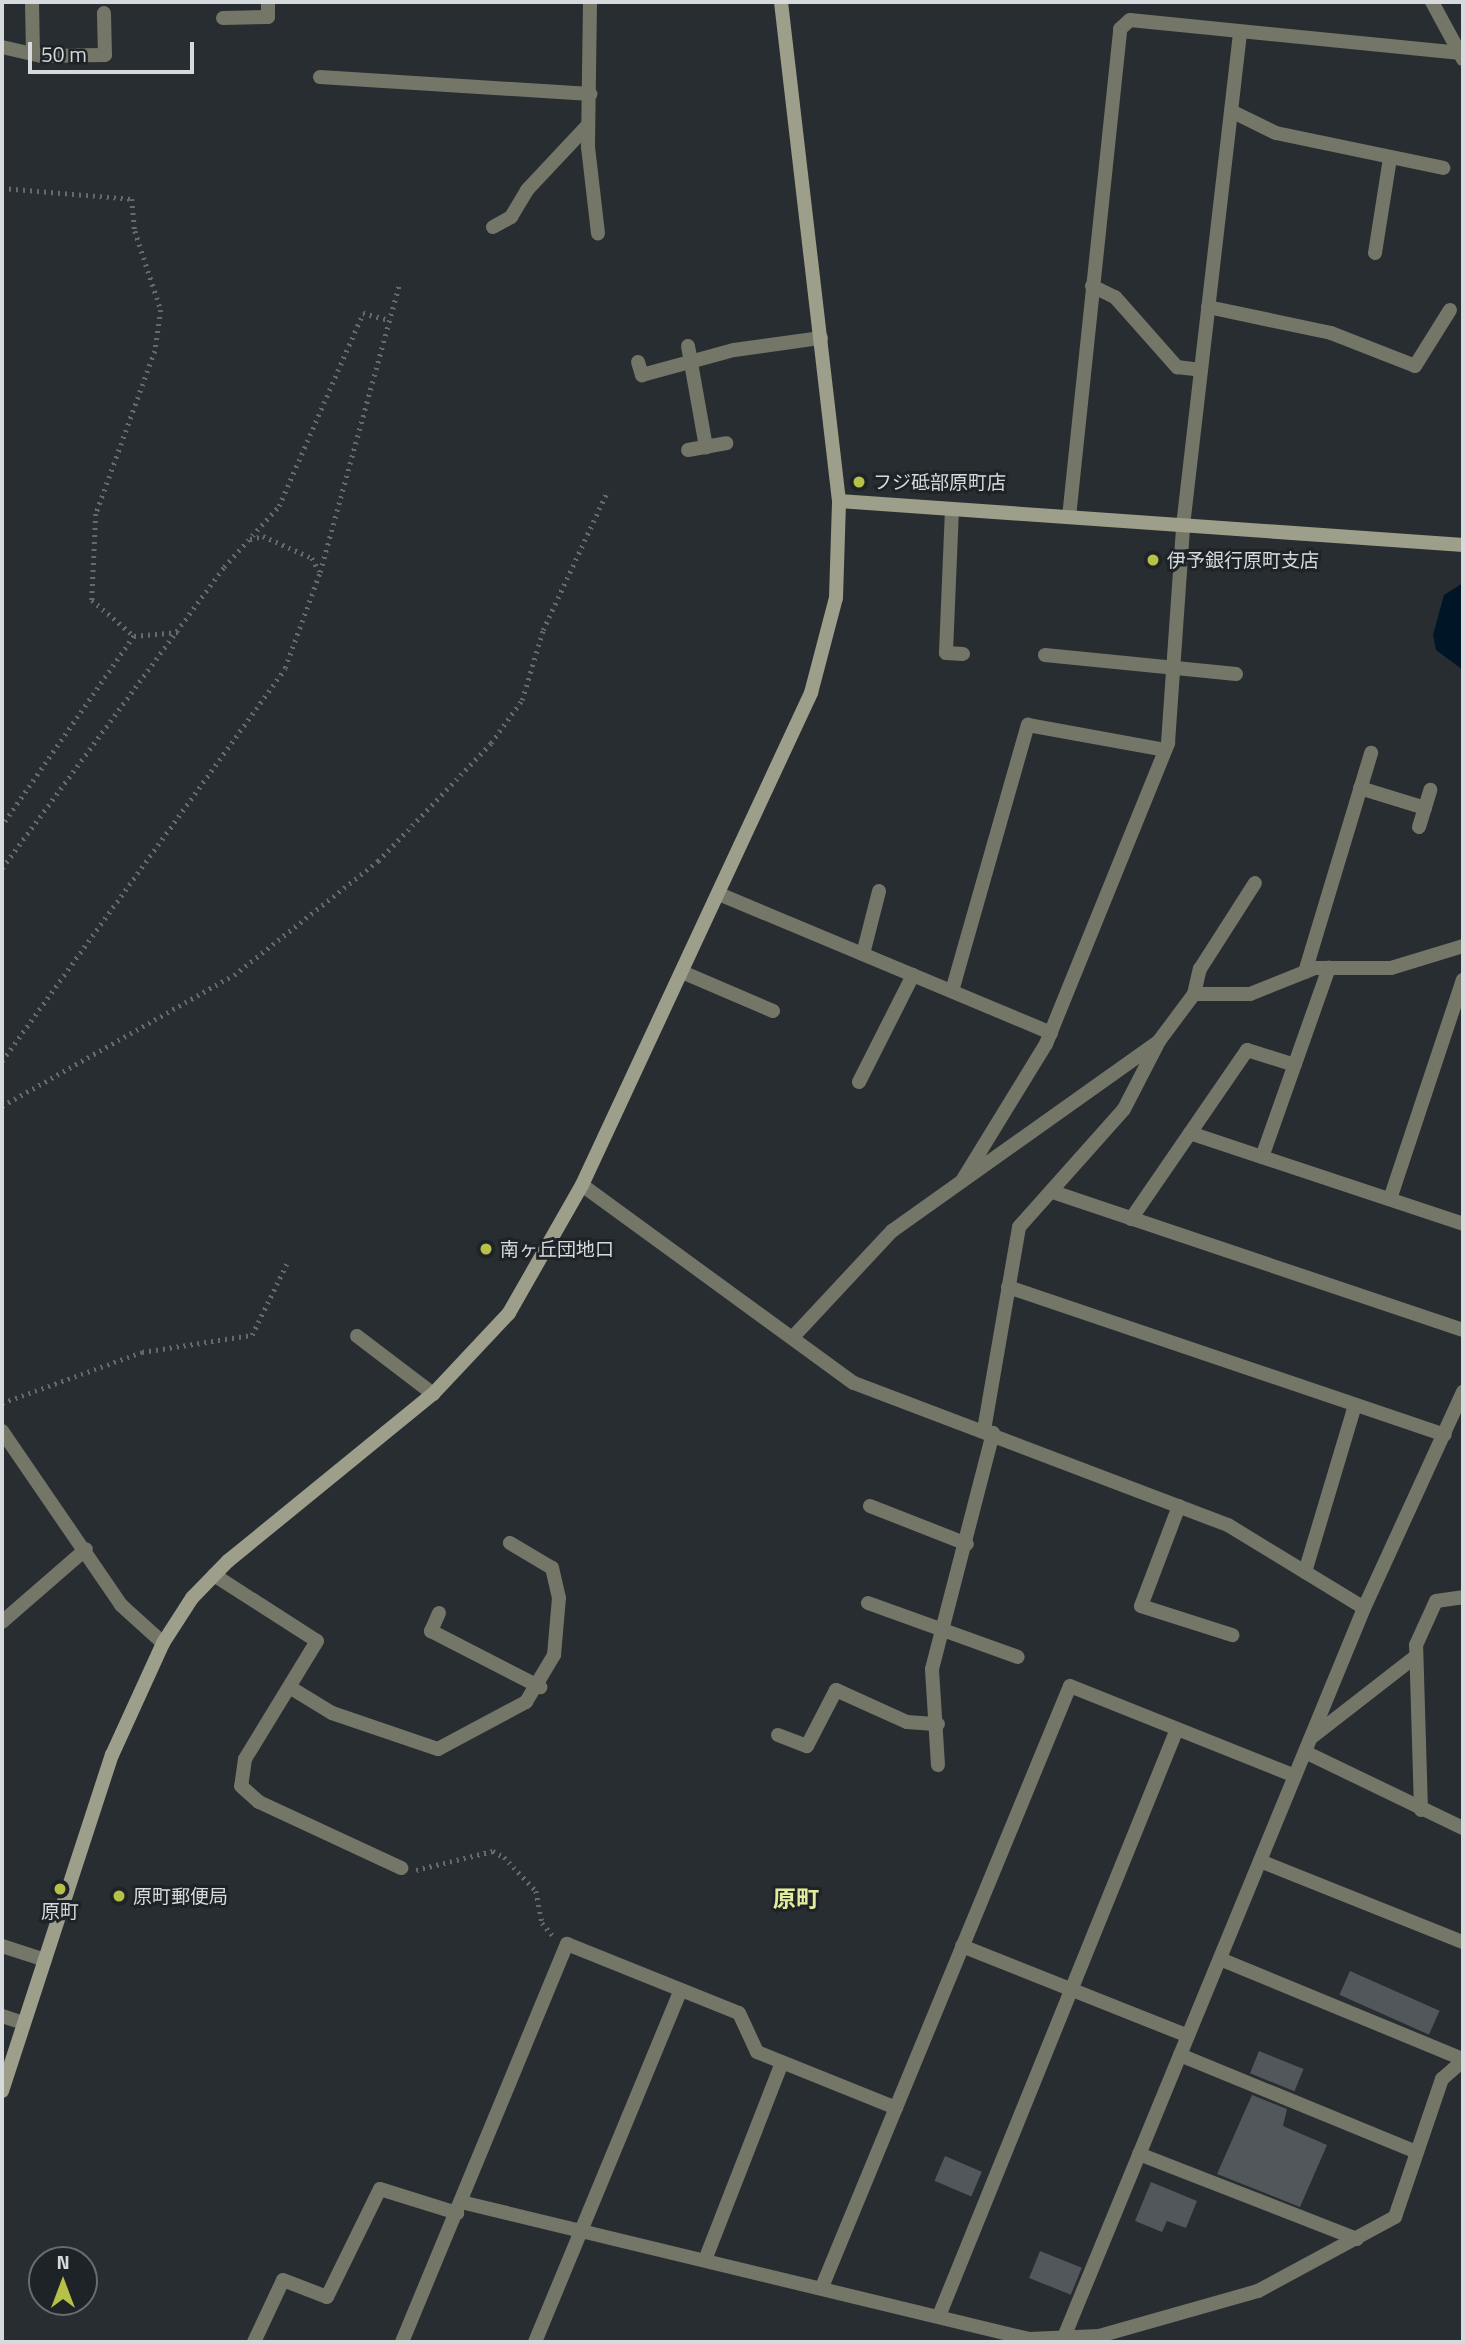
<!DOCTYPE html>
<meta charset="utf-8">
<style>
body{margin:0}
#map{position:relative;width:1465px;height:2344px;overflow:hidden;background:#282d31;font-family:"Titillium Web","Noto Sans JP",sans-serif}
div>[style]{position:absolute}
.water>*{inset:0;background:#001525}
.building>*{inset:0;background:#52575b;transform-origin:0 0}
.path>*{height:4.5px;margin-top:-2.25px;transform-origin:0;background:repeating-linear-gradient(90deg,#656a6d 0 2px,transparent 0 7px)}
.street>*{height:14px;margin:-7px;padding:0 7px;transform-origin:7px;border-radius:7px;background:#747668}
.secondary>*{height:14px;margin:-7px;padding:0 7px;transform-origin:7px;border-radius:7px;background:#9d9f8a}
.dots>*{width:19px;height:19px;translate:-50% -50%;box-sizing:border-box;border:4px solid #1e2327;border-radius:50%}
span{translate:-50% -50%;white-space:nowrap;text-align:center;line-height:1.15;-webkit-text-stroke:6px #1e2327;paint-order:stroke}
.poi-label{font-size:19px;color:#d6dadc}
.left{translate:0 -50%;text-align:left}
.quarter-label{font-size:23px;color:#e3eb9d;font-weight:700}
.frame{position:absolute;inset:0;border:4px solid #d6dadc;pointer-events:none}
.north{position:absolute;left:28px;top:2246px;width:70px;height:70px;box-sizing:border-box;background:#1e2327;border:2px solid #686c6f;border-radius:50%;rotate:0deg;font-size:19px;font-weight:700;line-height:28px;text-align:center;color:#d6dadc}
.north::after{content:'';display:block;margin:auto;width:24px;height:32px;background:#b7c147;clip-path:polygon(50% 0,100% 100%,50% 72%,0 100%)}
.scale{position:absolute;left:28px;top:42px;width:166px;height:32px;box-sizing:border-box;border:4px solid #d6dadc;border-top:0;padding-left:9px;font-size:21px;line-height:24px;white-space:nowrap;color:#d6dadc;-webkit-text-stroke:5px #1e2327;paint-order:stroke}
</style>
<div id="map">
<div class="water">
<i style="clip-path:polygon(1463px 583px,1463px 670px,1436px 650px,1433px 635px,1444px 595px)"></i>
</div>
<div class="building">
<i style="left:1350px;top:1971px;width:98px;height:26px;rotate:24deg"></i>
<i style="left:1259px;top:2051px;width:48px;height:24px;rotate:22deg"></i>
<i style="clip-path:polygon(1252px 2095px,1287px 2109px,1283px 2126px,1327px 2145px,1300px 2207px,1217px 2174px)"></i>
<i style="left:945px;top:2156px;width:40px;height:27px;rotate:23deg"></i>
<i style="clip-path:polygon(1151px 2182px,1197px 2201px,1186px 2228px,1167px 2221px,1162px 2232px,1135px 2221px)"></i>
<i style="left:1040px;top:2251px;width:45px;height:29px;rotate:22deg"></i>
</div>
<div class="path">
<i style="left:2px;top:188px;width:130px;rotate:4.8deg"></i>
<i style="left:132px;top:199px;width:32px;rotate:85deg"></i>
<i style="left:135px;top:231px;width:83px;rotate:71.8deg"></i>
<i style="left:161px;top:310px;width:41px;rotate:98.3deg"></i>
<i style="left:155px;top:351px;width:173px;rotate:109.9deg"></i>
<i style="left:96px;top:514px;width:86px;rotate:92.7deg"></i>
<i style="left:92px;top:600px;width:55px;rotate:40.6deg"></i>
<i style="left:134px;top:636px;width:231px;rotate:124.8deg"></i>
<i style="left:250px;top:539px;width:13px;rotate:-13deg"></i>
<i style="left:263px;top:536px;width:54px;rotate:24.2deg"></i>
<i style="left:312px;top:558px;width:15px;rotate:62deg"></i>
<i style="left:134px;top:636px;width:44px;rotate:-5.2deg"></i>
<i style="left:2px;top:868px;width:374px;rotate:-53.6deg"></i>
<i style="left:224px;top:567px;width:82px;rotate:-48deg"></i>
<i style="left:279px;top:506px;width:210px;rotate:-66.5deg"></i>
<i style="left:363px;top:313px;width:28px;rotate:15deg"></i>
<i style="left:2px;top:1061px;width:484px;rotate:-54.2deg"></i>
<i style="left:285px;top:668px;width:102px;rotate:-70deg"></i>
<i style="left:320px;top:572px;width:297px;rotate:-74.6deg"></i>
<i style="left:2px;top:1106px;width:266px;rotate:-29.5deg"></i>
<i style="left:234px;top:975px;width:184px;rotate:-38.4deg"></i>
<i style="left:378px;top:861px;width:163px;rotate:-46.2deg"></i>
<i style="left:491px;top:743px;width:53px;rotate:-54.2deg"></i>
<i style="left:522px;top:700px;width:73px;rotate:-73.3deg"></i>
<i style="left:543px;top:630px;width:154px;rotate:-65.1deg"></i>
<i style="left:2px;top:1403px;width:149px;rotate:-20deg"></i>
<i style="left:142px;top:1352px;width:111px;rotate:-8.8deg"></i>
<i style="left:252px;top:1335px;width:80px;rotate:-64.1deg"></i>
<i style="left:416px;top:1870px;width:79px;rotate:-13.9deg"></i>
<i style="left:493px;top:1851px;width:13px;rotate:29deg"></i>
<i style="left:504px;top:1857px;width:47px;rotate:46.7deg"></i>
<i style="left:536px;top:1891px;width:33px;rotate:79deg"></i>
<i style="left:542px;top:1923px;width:18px;rotate:49deg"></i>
</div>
<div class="street">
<i style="left:32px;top:2px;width:52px;rotate:88.9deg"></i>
<i style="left:590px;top:2px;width:145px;rotate:90.8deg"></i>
<i style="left:588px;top:147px;width:87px;rotate:83.4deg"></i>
<i style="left:1432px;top:2px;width:65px;rotate:61.5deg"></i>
<i style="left:223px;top:18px;width:45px;rotate:-1.3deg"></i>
<i style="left:268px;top:17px;width:15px;rotate:-90deg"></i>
<i style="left:2px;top:47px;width:40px;rotate:13deg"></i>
<i style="left:41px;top:56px;width:64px;rotate:-0.9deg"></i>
<i style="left:105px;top:55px;width:42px;rotate:-91.4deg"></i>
<i style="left:320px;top:77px;width:271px;rotate:3.6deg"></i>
<i style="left:1231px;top:111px;width:50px;rotate:26.1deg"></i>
<i style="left:1276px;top:133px;width:171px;rotate:11.8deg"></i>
<i style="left:493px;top:227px;width:21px;rotate:-29deg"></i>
<i style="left:511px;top:217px;width:31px;rotate:-59deg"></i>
<i style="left:527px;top:190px;width:89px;rotate:-46.8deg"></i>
<i style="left:1375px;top:253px;width:96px;rotate:-81deg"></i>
<i style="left:1092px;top:286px;width:25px;rotate:26deg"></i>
<i style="left:1115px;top:297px;width:94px;rotate:48.5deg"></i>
<i style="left:1177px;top:367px;width:24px;rotate:7deg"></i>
<i style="left:1208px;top:307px;width:126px;rotate:11.9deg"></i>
<i style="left:1331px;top:333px;width:90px;rotate:21.4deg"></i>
<i style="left:1415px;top:366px;width:66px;rotate:-58deg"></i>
<i style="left:688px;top:346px;width:103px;rotate:79.9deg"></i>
<i style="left:638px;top:362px;width:14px;rotate:73deg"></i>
<i style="left:642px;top:375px;width:95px;rotate:-15.2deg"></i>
<i style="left:734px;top:350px;width:88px;rotate:-7.9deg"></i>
<i style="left:688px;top:450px;width:39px;rotate:-10deg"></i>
<i style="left:952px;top:509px;width:144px;rotate:92.4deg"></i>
<i style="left:946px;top:653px;width:17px;rotate:3deg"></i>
<i style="left:1069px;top:517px;width:491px;rotate:-84deg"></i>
<i style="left:1120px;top:29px;width:13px;rotate:-42deg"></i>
<i style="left:1130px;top:20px;width:335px;rotate:5.7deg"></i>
<i style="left:1045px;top:655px;width:192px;rotate:5.7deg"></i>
<i style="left:1360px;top:788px;width:68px;rotate:17.1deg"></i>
<i style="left:1419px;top:827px;width:39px;rotate:-73deg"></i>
<i style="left:719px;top:894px;width:360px;rotate:22.7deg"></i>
<i style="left:863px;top:954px;width:65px;rotate:-75.7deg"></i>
<i style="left:682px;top:972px;width:99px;rotate:23.2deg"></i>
<i style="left:1305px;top:972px;width:229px;rotate:-73.2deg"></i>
<i style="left:952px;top:991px;width:277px;rotate:-74.1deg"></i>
<i style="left:1028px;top:725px;width:139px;rotate:10.3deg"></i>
<i style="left:1194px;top:994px;width:26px;rotate:-77deg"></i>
<i style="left:1200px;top:969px;width:102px;rotate:-57.4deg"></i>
<i style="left:859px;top:1082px;width:120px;rotate:-63.2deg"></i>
<i style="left:1190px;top:1133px;width:288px;rotate:18.4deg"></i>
<i style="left:1262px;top:1157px;width:201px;rotate:-70.5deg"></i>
<i style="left:962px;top:1181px;width:161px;rotate:-58.5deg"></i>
<i style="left:1046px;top:1044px;width:325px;rotate:-67.9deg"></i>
<i style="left:1168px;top:743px;width:218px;rotate:-86deg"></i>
<i style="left:1183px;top:526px;width:496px;rotate:-83.4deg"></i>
<i style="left:582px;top:1185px;width:336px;rotate:36.1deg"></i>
<i style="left:854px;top:1383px;width:400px;rotate:20.8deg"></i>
<i style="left:1228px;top:1525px;width:159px;rotate:31.4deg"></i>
<i style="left:1053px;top:1192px;width:433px;rotate:18.6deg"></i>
<i style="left:1390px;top:1199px;width:231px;rotate:-71.6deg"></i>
<i style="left:1131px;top:1219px;width:205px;rotate:-55.5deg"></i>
<i style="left:1247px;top:1050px;width:50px;rotate:17.4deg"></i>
<i style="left:1008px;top:1287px;width:461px;rotate:18.7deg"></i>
<i style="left:357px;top:1336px;width:96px;rotate:37.3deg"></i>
<i style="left:793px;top:1337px;width:145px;rotate:-47deg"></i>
<i style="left:892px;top:1231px;width:328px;rotate:-35.4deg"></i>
<i style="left:1159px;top:1041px;width:59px;rotate:-53.3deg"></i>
<i style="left:1194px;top:994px;width:56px"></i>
<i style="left:1250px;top:994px;width:70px;rotate:-21.8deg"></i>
<i style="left:1315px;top:968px;width:76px"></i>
<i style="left:1391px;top:968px;width:75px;rotate:-17deg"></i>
<i style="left:984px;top:1430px;width:206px;rotate:-80.2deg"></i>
<i style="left:1019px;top:1227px;width:158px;rotate:-48.3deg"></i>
<i style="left:1124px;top:1109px;width:72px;rotate:-62.7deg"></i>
<i style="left:2px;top:1431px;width:211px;rotate:55.6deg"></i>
<i style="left:121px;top:1605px;width:57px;rotate:42.1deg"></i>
<i style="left:870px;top:1506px;width:104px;rotate:21.4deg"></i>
<i style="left:1179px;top:1506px;width:107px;rotate:110.8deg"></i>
<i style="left:1141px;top:1606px;width:96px;rotate:17.7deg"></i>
<i style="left:1305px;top:1572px;width:174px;rotate:-73.3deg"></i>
<i style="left:214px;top:1575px;width:122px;rotate:32.7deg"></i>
<i style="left:317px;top:1641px;width:138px;rotate:121.4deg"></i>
<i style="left:245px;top:1759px;width:27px;rotate:98deg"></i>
<i style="left:241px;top:1786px;width:24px;rotate:42deg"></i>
<i style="left:259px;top:1802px;width:157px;rotate:24.9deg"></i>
<i style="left:868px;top:1603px;width:159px;rotate:19.8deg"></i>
<i style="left:439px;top:1613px;width:20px;rotate:114deg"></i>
<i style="left:431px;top:1631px;width:123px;rotate:27.2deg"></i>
<i style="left:2px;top:1622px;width:111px;rotate:-41deg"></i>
<i style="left:291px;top:1688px;width:48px;rotate:31.4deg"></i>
<i style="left:332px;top:1713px;width:112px;rotate:18.8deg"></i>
<i style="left:438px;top:1749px;width:100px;rotate:-28.1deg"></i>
<i style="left:526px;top:1702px;width:55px;rotate:-59.2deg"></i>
<i style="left:554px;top:1655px;width:57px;rotate:-85deg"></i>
<i style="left:559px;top:1598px;width:31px;rotate:-103deg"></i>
<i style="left:552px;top:1568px;width:49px;rotate:-149.2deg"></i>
<i style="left:778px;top:1735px;width:31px;rotate:21deg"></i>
<i style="left:807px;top:1746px;width:63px;rotate:-62.6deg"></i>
<i style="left:836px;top:1690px;width:78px;rotate:24.3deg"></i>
<i style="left:907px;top:1722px;width:31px;rotate:4deg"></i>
<i style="left:1312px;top:1737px;width:132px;rotate:-37.9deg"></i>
<i style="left:1305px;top:1752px;width:175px;rotate:25.7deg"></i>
<i style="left:938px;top:1765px;width:96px;rotate:-93.6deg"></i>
<i style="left:932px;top:1669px;width:244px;rotate:-75.5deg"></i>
<i style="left:1421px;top:1810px;width:165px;rotate:-91.7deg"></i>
<i style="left:1416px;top:1645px;width:48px;rotate:-65.6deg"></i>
<i style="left:1436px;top:1601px;width:27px;rotate:-8deg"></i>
<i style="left:1260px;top:1861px;width:219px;rotate:21.8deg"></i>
<i style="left:2px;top:1946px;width:45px;rotate:18deg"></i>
<i style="left:962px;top:1946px;width:243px;rotate:21.7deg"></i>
<i style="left:1220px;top:1959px;width:263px;rotate:22.4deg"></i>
<i style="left:2px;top:2016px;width:23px;rotate:18deg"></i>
<i style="left:1180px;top:2055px;width:256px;rotate:22.3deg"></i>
<i style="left:1139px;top:2154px;width:234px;rotate:21.3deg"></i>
<i style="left:461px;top:2202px;width:584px;rotate:13.56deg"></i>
<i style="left:1029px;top:2339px;width:70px;rotate:-2.5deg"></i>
<i style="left:1099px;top:2336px;width:165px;rotate:-15.8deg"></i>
<i style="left:1258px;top:2291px;width:156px;rotate:-28.4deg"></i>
<i style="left:1395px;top:2217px;width:146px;rotate:-71.2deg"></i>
<i style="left:1442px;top:2079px;width:28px;rotate:-41deg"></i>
<i style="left:705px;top:2260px;width:212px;rotate:-68.7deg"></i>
<i style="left:822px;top:2287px;width:650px;rotate:-67.58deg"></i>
<i style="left:1070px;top:1686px;width:242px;rotate:21.8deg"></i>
<i style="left:939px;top:2316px;width:633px;rotate:-67.93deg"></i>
<i style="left:1064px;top:2337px;width:788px;rotate:-67.63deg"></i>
<i style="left:1364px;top:1608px;width:238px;rotate:-65.4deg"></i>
<i style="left:254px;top:2342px;width:68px;rotate:-64.9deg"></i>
<i style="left:283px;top:2280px;width:47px;rotate:21.1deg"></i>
<i style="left:327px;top:2297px;width:120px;rotate:-63.9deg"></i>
<i style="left:380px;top:2189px;width:81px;rotate:17.3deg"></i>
<i style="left:402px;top:2342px;width:431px;rotate:-67.5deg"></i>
<i style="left:567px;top:1944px;width:185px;rotate:21.9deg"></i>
<i style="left:739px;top:2013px;width:43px;rotate:65.2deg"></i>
<i style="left:757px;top:2052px;width:150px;rotate:21.9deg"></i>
<i style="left:535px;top:2342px;width:381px;rotate:-67.5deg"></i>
</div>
<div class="secondary">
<i style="left:839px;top:501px;width:626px;rotate:4.03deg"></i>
<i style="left:2px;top:2091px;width:354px;rotate:-71.9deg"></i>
<i style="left:112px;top:1755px;width:123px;rotate:-65.5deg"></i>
<i style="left:163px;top:1643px;width:54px;rotate:-57.2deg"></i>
<i style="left:192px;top:1598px;width:52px;rotate:-45.8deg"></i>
<i style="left:228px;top:1561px;width:264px;rotate:-39.2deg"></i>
<i style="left:433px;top:1394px;width:111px;rotate:-46.8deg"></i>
<i style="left:509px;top:1313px;width:147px;rotate:-60.3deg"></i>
<i style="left:582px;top:1185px;width:543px;rotate:-65.04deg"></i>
<i style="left:811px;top:693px;width:98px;rotate:-75.3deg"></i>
<i style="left:836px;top:598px;width:97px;rotate:-88.2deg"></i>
<i style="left:839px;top:501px;width:502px;rotate:-96.63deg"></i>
</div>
<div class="dots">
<i style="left:859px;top:482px;background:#b7c147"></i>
<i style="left:1153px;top:560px;background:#b7c147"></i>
<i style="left:486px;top:1249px;background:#b7c147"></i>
<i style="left:60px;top:1889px;background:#b7c147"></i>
<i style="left:119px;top:1896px;background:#b7c147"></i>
</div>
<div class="poi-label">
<span class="left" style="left:873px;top:482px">フジ砥部原町店</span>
<span class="left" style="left:1167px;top:560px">伊予銀行原町支店</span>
<span class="left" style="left:500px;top:1249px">南ヶ丘団地口</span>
<span class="left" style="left:133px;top:1896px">原町郵便局</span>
<span style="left:60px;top:1911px">原町</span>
</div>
<div class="quarter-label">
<span style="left:796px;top:1899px">原町</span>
</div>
<div class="frame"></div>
<div class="north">N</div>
<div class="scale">50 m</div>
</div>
